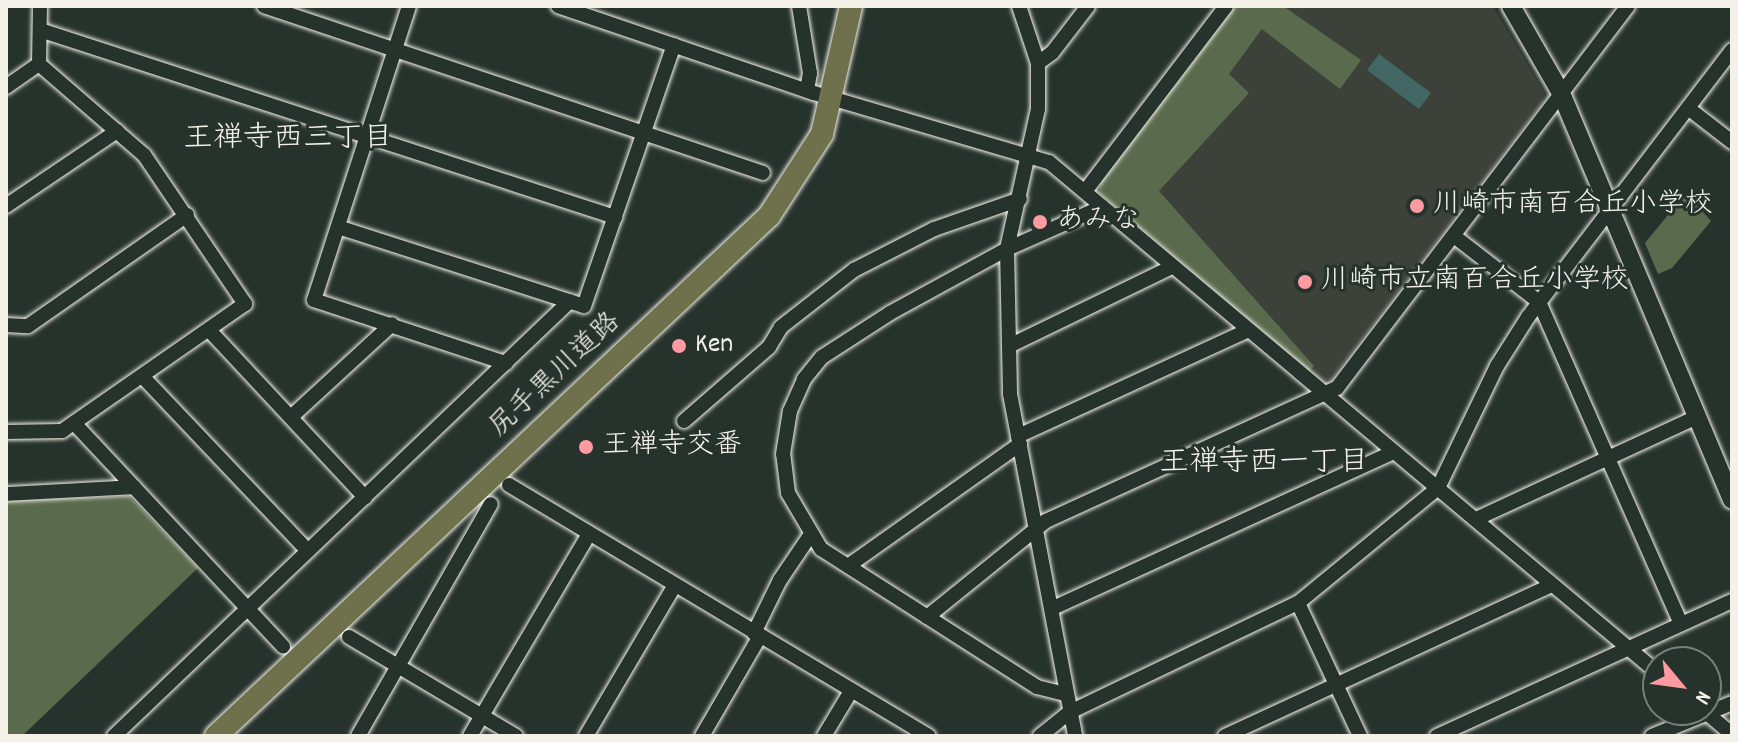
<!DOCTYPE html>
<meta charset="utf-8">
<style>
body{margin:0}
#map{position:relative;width:1738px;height:742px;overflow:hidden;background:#26332d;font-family:Dekko,"Klee One",sans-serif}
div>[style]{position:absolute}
.built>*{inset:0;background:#3c423a}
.green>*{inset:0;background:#5a6b4d}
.water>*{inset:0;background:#426765;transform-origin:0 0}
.roads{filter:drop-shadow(0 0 2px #f4f1e8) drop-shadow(0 0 2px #f4f1e8)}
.minor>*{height:14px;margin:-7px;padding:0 7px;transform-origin:7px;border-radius:7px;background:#26332d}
.tertiary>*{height:18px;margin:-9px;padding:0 9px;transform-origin:9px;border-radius:9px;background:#26332d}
.primary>*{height:22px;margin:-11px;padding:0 11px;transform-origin:11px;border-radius:11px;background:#6e714b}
.dots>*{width:22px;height:22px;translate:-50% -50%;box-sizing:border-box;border:4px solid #26332d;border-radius:50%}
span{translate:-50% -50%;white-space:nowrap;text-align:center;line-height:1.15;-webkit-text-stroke:6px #26332d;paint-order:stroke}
.poi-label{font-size:28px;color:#f4f1e8}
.left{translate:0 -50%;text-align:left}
.street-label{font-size:28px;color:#f4f1e8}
.neighbourhood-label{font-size:30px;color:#f4f1e8}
.frame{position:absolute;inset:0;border:8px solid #f4f1e8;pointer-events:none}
.north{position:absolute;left:1642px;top:646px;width:80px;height:80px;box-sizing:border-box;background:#26332d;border:2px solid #787f78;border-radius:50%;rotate:119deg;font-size:22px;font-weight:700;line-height:32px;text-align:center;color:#f4f1e8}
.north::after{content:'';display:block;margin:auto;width:28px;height:36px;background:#ff9aa2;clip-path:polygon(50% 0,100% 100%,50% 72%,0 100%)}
</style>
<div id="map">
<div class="built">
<i style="clip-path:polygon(1235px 6px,1493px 6px,1544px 93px,1542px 103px,1330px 380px,1320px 380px,1099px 193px)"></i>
</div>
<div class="green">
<i style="clip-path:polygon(1235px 6px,1283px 6px,1361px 60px,1340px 89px,1262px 29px,1229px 74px,1249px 93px,1159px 191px,1314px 366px,1309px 371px,1099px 193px,1101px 182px)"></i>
<i style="clip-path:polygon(1686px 193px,1711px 221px,1672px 268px,1658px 274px,1645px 243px)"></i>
<i style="clip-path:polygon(129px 496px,198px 568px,22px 736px,6px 736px,6px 501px)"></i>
</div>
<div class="water">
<i style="left:1379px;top:54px;width:65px;height:20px;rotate:37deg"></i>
</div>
<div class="roads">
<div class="minor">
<i style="left:264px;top:6px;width:526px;rotate:18.5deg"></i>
<i style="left:409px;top:6px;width:309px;rotate:107.9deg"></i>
<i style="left:314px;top:300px;width:202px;rotate:18.2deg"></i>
<i style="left:558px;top:6px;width:270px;rotate:18.8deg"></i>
<i style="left:814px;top:93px;width:245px;rotate:16.4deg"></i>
<i style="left:1049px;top:162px;width:795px;rotate:40deg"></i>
<i style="left:799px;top:6px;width:68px;rotate:80.7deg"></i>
<i style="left:810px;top:73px;width:17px;rotate:100deg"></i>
<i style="left:1019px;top:6px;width:60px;rotate:71.6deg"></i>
<i style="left:1038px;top:63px;width:46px;rotate:90deg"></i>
<i style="left:1038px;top:109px;width:143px;rotate:102.5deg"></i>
<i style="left:1007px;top:249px;width:145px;rotate:88.8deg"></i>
<i style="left:1010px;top:394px;width:348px;rotate:79.2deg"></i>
<i style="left:40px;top:30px;width:605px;rotate:18.02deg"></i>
<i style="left:1038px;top:63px;width:17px;rotate:-36deg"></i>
<i style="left:1052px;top:53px;width:59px;rotate:-52.5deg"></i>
<i style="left:6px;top:87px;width:40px;rotate:-34.9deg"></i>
<i style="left:1688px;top:108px;width:56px;rotate:37.7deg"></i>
<i style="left:1086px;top:190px;width:231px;rotate:-52.7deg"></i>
<i style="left:6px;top:206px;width:134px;rotate:-34deg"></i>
<i style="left:338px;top:227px;width:258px;rotate:17.8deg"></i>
<i style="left:584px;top:306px;width:276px;rotate:-71deg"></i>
<i style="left:1454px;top:236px;width:108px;rotate:37.8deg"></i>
<i style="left:1539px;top:302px;width:352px;rotate:66.2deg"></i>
<i style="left:6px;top:325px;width:22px;rotate:3deg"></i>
<i style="left:28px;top:326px;width:194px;rotate:-34.9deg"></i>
<i style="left:209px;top:330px;width:229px;rotate:47deg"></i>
<i style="left:1009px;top:346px;width:181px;rotate:-25.9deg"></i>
<i style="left:142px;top:376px;width:241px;rotate:46.5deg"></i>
<i style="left:291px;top:417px;width:137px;rotate:-42.6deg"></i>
<i style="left:684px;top:421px;width:113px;rotate:-41deg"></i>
<i style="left:769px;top:347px;width:23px;rotate:-59deg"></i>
<i style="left:781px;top:327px;width:93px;rotate:-38deg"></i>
<i style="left:854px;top:270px;width:90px;rotate:-27.1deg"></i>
<i style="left:934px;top:229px;width:91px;rotate:-19.2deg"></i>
<i style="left:74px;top:423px;width:306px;rotate:46.9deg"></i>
<i style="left:6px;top:432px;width:56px;rotate:-1deg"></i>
<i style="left:62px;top:431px;width:223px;rotate:-34.8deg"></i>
<i style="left:245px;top:304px;width:180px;rotate:-124.1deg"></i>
<i style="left:144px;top:155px;width:139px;rotate:-139.1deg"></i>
<i style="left:39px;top:64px;width:58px;rotate:-89deg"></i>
<i style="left:1018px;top:436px;width:253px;rotate:-24.7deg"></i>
<i style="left:509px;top:485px;width:489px;rotate:30.9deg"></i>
<i style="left:6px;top:494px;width:128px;rotate:-3.1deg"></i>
<i style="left:1476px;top:519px;width:243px;rotate:-24.8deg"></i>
<i style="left:848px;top:566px;width:211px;rotate:-35.3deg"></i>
<i style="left:1298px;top:603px;width:147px;rotate:65deg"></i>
<i style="left:1053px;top:608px;width:375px;rotate:-24.6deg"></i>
<i style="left:927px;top:617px;width:153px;rotate:-38.9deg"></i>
<i style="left:1046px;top:521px;width:320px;rotate:-24.6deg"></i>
<i style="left:1337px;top:388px;width:480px;rotate:-52.7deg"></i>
<i style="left:754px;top:633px;width:59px;rotate:-63.9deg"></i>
<i style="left:780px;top:580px;width:55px;rotate:-56deg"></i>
<i style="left:349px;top:637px;width:194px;rotate:30.7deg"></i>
<i style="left:1065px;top:694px;width:29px;rotate:-166deg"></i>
<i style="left:1037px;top:687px;width:256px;rotate:-147.4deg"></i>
<i style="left:821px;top:549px;width:65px;rotate:-120.5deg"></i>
<i style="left:788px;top:493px;width:39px;rotate:-97deg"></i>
<i style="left:783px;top:454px;width:44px;rotate:-80.8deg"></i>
<i style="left:790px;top:411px;width:35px;rotate:-66deg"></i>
<i style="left:804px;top:379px;width:28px;rotate:-51deg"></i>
<i style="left:822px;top:357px;width:81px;rotate:-32.9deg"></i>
<i style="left:890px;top:313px;width:133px;rotate:-28.7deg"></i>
<i style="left:1007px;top:249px;width:104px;rotate:-23.9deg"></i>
<i style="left:1703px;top:710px;width:38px;rotate:40deg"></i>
<i style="left:114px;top:736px;width:630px;rotate:-43.65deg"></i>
<i style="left:358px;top:736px;width:267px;rotate:-60.2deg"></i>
<i style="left:470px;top:736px;width:234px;rotate:-59.5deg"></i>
<i style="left:586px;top:736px;width:175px;rotate:-59.5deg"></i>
<i style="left:702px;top:736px;width:116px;rotate:-59.9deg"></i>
<i style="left:824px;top:736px;width:52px;rotate:-59deg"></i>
<i style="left:1040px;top:736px;width:38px;rotate:-39deg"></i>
<i style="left:1070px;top:712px;width:253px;rotate:-25.6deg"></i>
<i style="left:1298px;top:603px;width:181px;rotate:-39.4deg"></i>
<i style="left:1438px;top:488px;width:136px;rotate:-64.2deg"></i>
<i style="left:1497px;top:366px;width:58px;rotate:-57.7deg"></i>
<i style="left:1528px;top:317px;width:336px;rotate:-52.6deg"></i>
<i style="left:1225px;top:736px;width:360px;rotate:-24.8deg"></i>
<i style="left:1437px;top:736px;width:324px;rotate:-24.6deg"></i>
<i style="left:1652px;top:736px;width:87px;rotate:-22.4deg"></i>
</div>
<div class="tertiary">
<i style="left:1511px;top:6px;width:100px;rotate:60.1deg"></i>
<i style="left:1561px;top:93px;width:441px;rotate:67.2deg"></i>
</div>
<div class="primary">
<i style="left:216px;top:736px;width:759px;rotate:-43.24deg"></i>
<i style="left:769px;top:216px;width:98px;rotate:-57.1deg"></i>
<i style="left:822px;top:134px;width:131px;rotate:-77.2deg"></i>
</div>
</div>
<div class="dots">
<i style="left:1417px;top:206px;background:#ff9aa2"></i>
<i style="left:1040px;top:222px;background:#ff9aa2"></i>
<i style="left:1305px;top:282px;background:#ff9aa2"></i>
<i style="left:679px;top:346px;background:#ff9aa2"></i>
<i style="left:586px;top:447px;background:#ff9aa2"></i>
</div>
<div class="poi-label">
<span class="left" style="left:1433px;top:206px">川崎市南百合丘小学校</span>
<span class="left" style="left:1056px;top:222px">あみな</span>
<span class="left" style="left:1321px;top:282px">川崎市立南百合丘小学校</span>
<span class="left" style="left:695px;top:346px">Ken</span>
<span class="left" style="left:602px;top:447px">王禅寺交番</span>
</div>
<div class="street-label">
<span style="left:556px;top:376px;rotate:-43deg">尻手黒川道路</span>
</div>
<div class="neighbourhood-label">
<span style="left:288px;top:141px">王禅寺西三丁目</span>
<span style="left:1264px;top:465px">王禅寺西一丁目</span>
</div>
<div class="frame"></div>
<div class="north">N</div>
</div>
